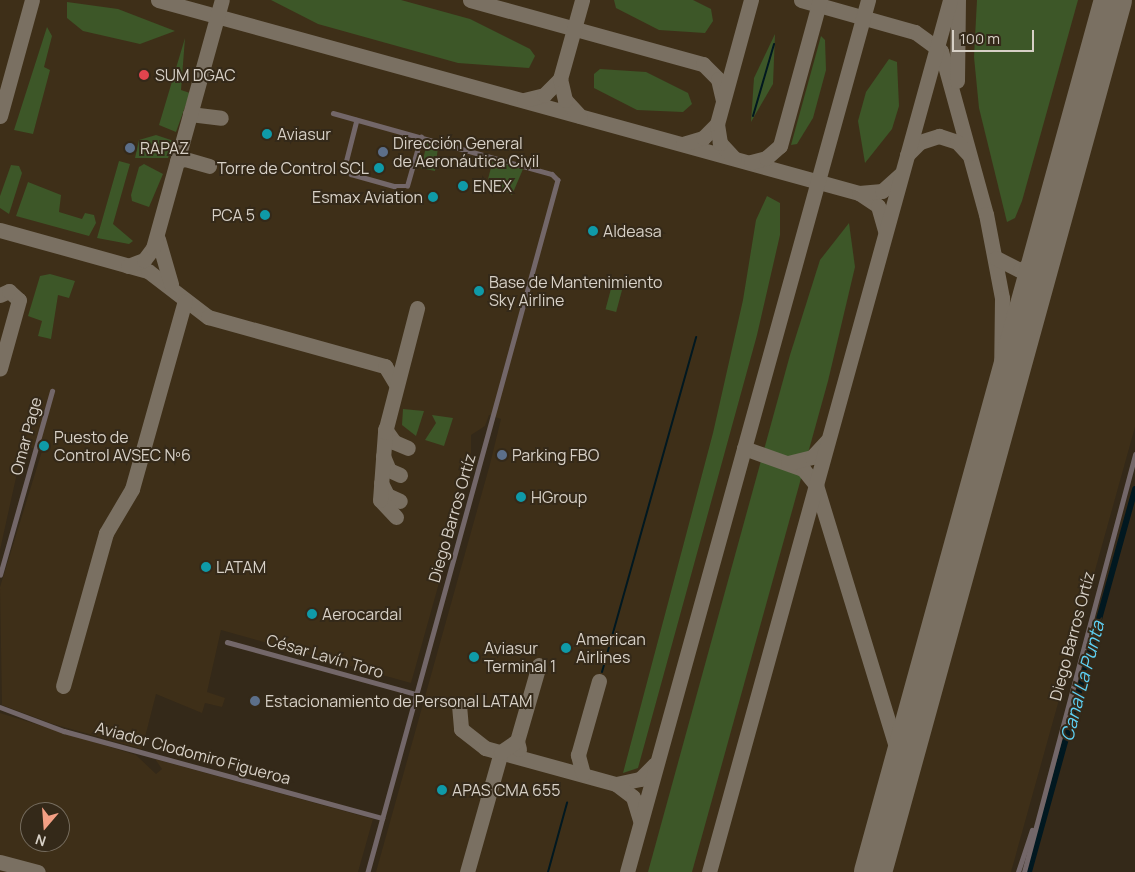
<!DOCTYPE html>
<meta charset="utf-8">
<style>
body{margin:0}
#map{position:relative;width:1135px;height:872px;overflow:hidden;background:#342919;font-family:Manrope,sans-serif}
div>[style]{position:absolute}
.built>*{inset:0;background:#3e2f18}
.green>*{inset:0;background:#3d5728;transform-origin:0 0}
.stream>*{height:2px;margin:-1px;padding:0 1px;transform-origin:1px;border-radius:1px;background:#011820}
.canal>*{height:5.5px;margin:-2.75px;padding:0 2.75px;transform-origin:2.75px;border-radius:2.75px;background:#011820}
.taxiway>*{height:15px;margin:-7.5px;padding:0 7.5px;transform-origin:7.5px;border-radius:7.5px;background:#7a7062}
.runway>*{height:38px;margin:-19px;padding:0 19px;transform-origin:19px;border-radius:19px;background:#7a7062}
.street>*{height:4.5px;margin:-2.25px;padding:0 2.25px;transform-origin:2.25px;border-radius:2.25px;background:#736769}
.dots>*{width:14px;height:14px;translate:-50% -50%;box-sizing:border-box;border:2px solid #342919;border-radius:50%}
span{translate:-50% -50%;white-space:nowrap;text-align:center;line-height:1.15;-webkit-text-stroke:4px #342919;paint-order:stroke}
.poi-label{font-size:16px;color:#d7d0c6}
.left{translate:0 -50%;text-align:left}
.right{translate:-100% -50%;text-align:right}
.street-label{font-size:16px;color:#d7d0c6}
.water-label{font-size:18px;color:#5ed1f5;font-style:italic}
.north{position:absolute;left:20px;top:802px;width:50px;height:50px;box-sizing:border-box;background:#342919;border:1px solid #756c5e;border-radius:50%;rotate:198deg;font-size:14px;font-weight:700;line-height:20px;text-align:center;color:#d7d0c6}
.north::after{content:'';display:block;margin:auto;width:18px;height:22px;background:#f39f84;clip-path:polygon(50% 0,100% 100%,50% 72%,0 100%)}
.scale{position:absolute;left:952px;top:30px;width:82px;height:22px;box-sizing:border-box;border:2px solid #d7d0c6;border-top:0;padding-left:6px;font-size:15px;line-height:18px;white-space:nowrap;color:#d7d0c6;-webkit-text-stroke:4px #342919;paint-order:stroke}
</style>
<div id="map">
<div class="built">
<i style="clip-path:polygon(0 0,1135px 0,1135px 427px,1011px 872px,376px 872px,490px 464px,501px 419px,489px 415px,485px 426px,471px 435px,471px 453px,466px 467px,462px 466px,460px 489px,440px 548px,446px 558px,411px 683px,221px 630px,207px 692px,225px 698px,222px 707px,205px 703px,202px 713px,156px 694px,142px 749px,53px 724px,2px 705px,0 587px,42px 451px,26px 446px,21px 455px,0 550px)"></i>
<i style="clip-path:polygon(evenodd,0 713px,136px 755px,156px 774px,162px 769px,155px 759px,373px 819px,358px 872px,0 872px,0 713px,30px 812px,60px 812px,60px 842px,30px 842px,30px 812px)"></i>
</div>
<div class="green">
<i style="clip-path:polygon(271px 0,401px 0,470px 19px,530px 49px,535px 56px,529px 68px,458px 63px,318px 24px)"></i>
<i style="clip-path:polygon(614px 0,693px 0,711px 9px,713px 21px,705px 33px,659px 30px,616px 8px)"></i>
<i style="clip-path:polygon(977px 0,1078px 0,1022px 201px,1015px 218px,1007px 222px,979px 108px,974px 57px)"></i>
<i style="clip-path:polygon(67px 2px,118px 9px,175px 31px,140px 44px,83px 31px,67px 18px)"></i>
<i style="clip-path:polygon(47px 27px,52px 36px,44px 67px,50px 70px,33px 134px,14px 130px)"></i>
<i style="clip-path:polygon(775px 34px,773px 84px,751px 122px,754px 78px)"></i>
<i style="clip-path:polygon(821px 36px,825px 40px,826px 70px,813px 118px,797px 144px,791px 145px)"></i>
<i style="clip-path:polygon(185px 38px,181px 90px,190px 93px,176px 132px,159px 125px)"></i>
<i style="clip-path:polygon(889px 59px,897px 62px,899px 106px,892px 129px,865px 163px,858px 121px,866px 92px)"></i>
<i style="clip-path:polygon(600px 69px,646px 72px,688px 93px,692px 104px,683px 112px,637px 110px,594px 88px,594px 74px)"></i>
<i style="clip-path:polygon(156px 135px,174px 141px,168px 158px,135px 158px,139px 140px)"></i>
<i style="clip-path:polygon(427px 143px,444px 149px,438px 147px,435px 171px,421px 168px)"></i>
<i style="clip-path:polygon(493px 160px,523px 169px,512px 195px,488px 179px)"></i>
<i style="clip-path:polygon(119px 161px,130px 164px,113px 224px,133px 241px,129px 244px,97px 238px)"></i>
<i style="clip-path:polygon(144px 164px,163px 174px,149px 207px,132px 201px,131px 195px,139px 167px)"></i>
<i style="clip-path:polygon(11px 165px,19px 166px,22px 173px,9px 214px,0 208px,0 196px)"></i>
<i style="clip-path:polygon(28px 182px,61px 195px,59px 212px,82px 219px,85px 213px,94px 215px,96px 223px,89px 236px,16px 216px)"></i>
<i style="clip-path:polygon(767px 196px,780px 203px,780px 235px,757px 335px,638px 768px,623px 773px,713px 433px,743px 300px,756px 220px)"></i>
<i style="clip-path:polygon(849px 223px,855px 267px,828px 381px,692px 872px,648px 872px,790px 355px,820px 260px)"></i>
<i style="clip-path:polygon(50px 274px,75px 281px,69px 298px,58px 295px,51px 339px,38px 336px,42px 321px,28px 316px,40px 276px)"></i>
<i style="left:612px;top:285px;width:11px;height:25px;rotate:15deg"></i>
<i style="clip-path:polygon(403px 409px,424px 411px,416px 436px,402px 425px)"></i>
<i style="clip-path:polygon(432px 415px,453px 418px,444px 446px,425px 440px,436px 423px)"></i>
</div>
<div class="stream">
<i style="left:753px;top:116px;width:75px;rotate:-73.7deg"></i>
<i style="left:602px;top:672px;width:348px;rotate:-74.3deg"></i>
<i style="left:548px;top:872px;width:72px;rotate:-74.6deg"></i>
</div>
<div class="canal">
<i style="left:1029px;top:872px;width:397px;rotate:-74.5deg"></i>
</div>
<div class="taxiway">
<i style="left:158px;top:0;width:727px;rotate:15.39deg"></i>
<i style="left:859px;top:193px;width:23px;rotate:34deg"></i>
<i style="left:878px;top:206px;width:26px;rotate:74deg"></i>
<i style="left:470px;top:0;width:242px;rotate:15.4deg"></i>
<i style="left:703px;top:64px;width:21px;rotate:45deg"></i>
<i style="left:718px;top:79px;width:22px;rotate:77deg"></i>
<i style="left:801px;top:0;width:118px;rotate:15.7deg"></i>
<i style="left:915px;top:32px;width:32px;rotate:36deg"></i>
<i style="left:941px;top:51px;width:169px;rotate:74.6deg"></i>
<i style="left:986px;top:214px;width:86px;rotate:79.2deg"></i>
<i style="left:1002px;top:298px;width:83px;rotate:90.7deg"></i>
<i style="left:1001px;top:381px;width:70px;rotate:99.9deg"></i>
<i style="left:957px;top:81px;width:81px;rotate:-89.3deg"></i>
<i style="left:524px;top:100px;width:21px;rotate:-14deg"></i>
<i style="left:544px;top:95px;width:23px;rotate:-45deg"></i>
<i style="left:190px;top:114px;width:31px;rotate:7deg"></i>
<i style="left:0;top:116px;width:120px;rotate:-74.6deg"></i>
<i style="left:580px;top:116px;width:22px;rotate:-133deg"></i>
<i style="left:565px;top:100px;width:22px;rotate:-103deg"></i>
<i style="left:560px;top:79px;width:82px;rotate:-74.4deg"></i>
<i style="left:683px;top:144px;width:21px;rotate:-17deg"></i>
<i style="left:703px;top:138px;width:20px;rotate:-45deg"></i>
<i style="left:907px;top:155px;width:18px;rotate:-45deg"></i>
<i style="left:920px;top:142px;width:20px;rotate:-18deg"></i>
<i style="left:939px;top:136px;width:19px;rotate:18deg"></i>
<i style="left:957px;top:142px;width:16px;rotate:47deg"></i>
<i style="left:734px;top:158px;width:21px;rotate:-133deg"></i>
<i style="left:720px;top:143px;width:19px;rotate:-99deg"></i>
<i style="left:717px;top:124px;width:129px;rotate:-74.7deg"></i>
<i style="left:177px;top:161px;width:8px;rotate:-14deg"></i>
<i style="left:185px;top:159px;width:25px;rotate:16deg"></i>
<i style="left:751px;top:162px;width:16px;rotate:-15deg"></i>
<i style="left:766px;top:158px;width:18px;rotate:-41deg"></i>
<i style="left:780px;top:146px;width:151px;rotate:-74.7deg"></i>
<i style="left:859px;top:193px;width:23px;rotate:-5deg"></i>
<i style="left:882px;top:191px;width:25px;rotate:-42deg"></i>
<i style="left:0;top:230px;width:154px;rotate:15.5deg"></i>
<i style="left:148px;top:271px;width:76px;rotate:37.5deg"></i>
<i style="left:208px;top:317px;width:184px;rotate:15.5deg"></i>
<i style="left:385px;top:366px;width:21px;rotate:59deg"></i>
<i style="left:158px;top:239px;width:47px;rotate:73.9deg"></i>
<i style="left:996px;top:258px;width:27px;rotate:27deg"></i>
<i style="left:1020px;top:270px;width:26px;rotate:-29deg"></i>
<i style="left:128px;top:266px;width:17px;rotate:-21deg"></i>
<i style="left:144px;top:260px;width:15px;rotate:-53deg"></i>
<i style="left:153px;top:248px;width:257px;rotate:-74.5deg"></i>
<i style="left:0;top:295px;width:10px;rotate:-24deg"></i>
<i style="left:9px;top:291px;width:13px;rotate:42deg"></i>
<i style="left:19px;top:300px;width:71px;rotate:105.6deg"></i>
<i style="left:385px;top:429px;width:16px;rotate:55deg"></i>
<i style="left:394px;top:442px;width:15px;rotate:23deg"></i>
<i style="left:744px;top:448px;width:63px;rotate:19.6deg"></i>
<i style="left:803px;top:469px;width:21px;rotate:51deg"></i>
<i style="left:816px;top:485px;width:295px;rotate:73deg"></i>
<i style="left:383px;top:456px;width:15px;rotate:67deg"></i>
<i style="left:389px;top:470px;width:12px;rotate:24deg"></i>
<i style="left:788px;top:463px;width:25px;rotate:-14deg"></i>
<i style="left:812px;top:457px;width:22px;rotate:-47deg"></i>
<i style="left:381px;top:483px;width:13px;rotate:63deg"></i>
<i style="left:387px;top:495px;width:14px;rotate:25deg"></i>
<i style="left:396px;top:517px;width:23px;rotate:-133deg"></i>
<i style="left:380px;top:500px;width:68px;rotate:-85.8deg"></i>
<i style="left:385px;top:432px;width:128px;rotate:-75.5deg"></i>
<i style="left:63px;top:686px;width:159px;rotate:-74.3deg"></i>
<i style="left:106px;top:533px;width:51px;rotate:-59.4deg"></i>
<i style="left:132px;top:489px;width:195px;rotate:-74.3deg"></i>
<i style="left:459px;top:705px;width:24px;rotate:85deg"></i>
<i style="left:461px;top:729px;width:31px;rotate:38deg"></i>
<i style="left:485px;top:748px;width:136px;rotate:15.4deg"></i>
<i style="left:616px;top:784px;width:25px;rotate:-12deg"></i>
<i style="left:640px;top:779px;width:21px;rotate:-45deg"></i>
<i style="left:519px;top:749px;width:8px;rotate:-104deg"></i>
<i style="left:517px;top:741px;width:79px;rotate:-73.9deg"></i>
<i style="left:583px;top:774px;width:20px;rotate:-105deg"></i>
<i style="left:578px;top:755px;width:77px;rotate:-74.2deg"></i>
<i style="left:616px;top:784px;width:21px;rotate:37deg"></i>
<i style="left:633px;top:797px;width:24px;rotate:73deg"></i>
<i style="left:0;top:862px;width:39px;rotate:15deg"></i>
<i style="left:467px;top:872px;width:125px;rotate:-74.2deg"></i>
<i style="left:501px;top:752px;width:19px;rotate:-35deg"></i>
<i style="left:627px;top:872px;width:905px;rotate:-74.55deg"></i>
<i style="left:709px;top:872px;width:905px;rotate:-74.55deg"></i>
</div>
<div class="runway">
<i style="left:873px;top:872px;width:904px;rotate:-74.61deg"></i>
</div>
<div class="street">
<i style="left:333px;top:113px;width:227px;rotate:15.6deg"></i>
<i style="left:552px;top:174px;width:8px;rotate:45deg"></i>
<i style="left:558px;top:180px;width:718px;rotate:105.35deg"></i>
<i style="left:357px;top:120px;width:49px;rotate:104.3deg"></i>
<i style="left:345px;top:167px;width:9px;rotate:49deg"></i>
<i style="left:351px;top:174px;width:45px;rotate:15.6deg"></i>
<i style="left:394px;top:186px;width:13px"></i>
<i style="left:407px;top:186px;width:51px;rotate:-74.1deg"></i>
<i style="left:0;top:575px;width:191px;rotate:-74.2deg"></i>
<i style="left:227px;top:642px;width:196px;rotate:15.4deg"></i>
<i style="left:0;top:707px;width:68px;rotate:20.6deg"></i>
<i style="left:64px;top:731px;width:330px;rotate:15.3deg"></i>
<i style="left:1018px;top:872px;width:44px;rotate:-71.6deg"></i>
<i style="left:1024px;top:872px;width:432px;rotate:-75.1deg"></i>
</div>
<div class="dots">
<i style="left:144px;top:75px;background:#e0444e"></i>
<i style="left:267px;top:134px;background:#0f9aa8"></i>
<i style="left:130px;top:148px;background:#5c6f8a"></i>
<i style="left:383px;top:152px;background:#5c6f8a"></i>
<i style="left:379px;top:168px;background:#0f9aa8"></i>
<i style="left:463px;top:186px;background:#0f9aa8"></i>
<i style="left:433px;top:197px;background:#0f9aa8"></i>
<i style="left:265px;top:215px;background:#0f9aa8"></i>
<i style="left:593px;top:231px;background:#0f9aa8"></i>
<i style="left:479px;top:291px;background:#0f9aa8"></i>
<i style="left:44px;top:446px;background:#0f9aa8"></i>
<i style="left:502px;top:455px;background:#5c6f8a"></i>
<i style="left:521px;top:497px;background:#0f9aa8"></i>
<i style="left:206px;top:567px;background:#0f9aa8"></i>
<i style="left:312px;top:614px;background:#0f9aa8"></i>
<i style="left:566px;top:648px;background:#0f9aa8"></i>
<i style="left:474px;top:657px;background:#0f9aa8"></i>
<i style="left:255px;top:701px;background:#5c6f8a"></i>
<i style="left:442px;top:790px;background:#0f9aa8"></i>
</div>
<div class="poi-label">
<span class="left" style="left:155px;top:75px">SUM DGAC</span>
<span class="left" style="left:277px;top:134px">Aviasur</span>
<span class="left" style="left:393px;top:152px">Dirección General<br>de Aeronáutica Civil</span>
<span class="left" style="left:140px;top:148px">RAPAZ</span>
<span class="right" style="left:369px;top:168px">Torre de Control SCL</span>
<span class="left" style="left:473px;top:186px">ENEX</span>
<span class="right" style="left:423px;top:197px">Esmax Aviation</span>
<span class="right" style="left:255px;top:215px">PCA 5</span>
<span class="left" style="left:603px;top:231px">Aldeasa</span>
<span class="left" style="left:489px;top:291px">Base de Mantenimiento<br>Sky Airline</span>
<span class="left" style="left:54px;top:446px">Puesto de<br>Control AVSEC Nº6</span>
<span class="left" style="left:512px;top:455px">Parking FBO</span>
<span class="left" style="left:531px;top:497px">HGroup</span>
<span class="left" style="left:216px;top:567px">LATAM</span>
<span class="left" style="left:322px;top:614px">Aerocardal</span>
<span class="left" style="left:576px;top:648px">American<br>Airlines</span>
<span class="left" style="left:484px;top:657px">Aviasur<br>Terminal 1</span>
<span class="left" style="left:265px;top:701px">Estacionamiento de Personal LATAM</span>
<span class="left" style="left:452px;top:790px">APAS CMA 655</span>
</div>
<div class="street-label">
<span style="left:26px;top:436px;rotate:-75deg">Omar Page</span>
<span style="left:452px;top:518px;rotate:-74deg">Diego Barros Ortíz</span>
<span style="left:1072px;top:636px;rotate:-75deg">Diego Barros Ortíz</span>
<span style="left:325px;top:656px;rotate:16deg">César Lavín Toro</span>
<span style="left:193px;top:753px;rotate:15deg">Aviador Clodomiro Figueroa</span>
</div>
<div class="water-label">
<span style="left:1082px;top:681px;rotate:-75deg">Canal La Punta</span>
</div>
<div class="north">N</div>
<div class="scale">100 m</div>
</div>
